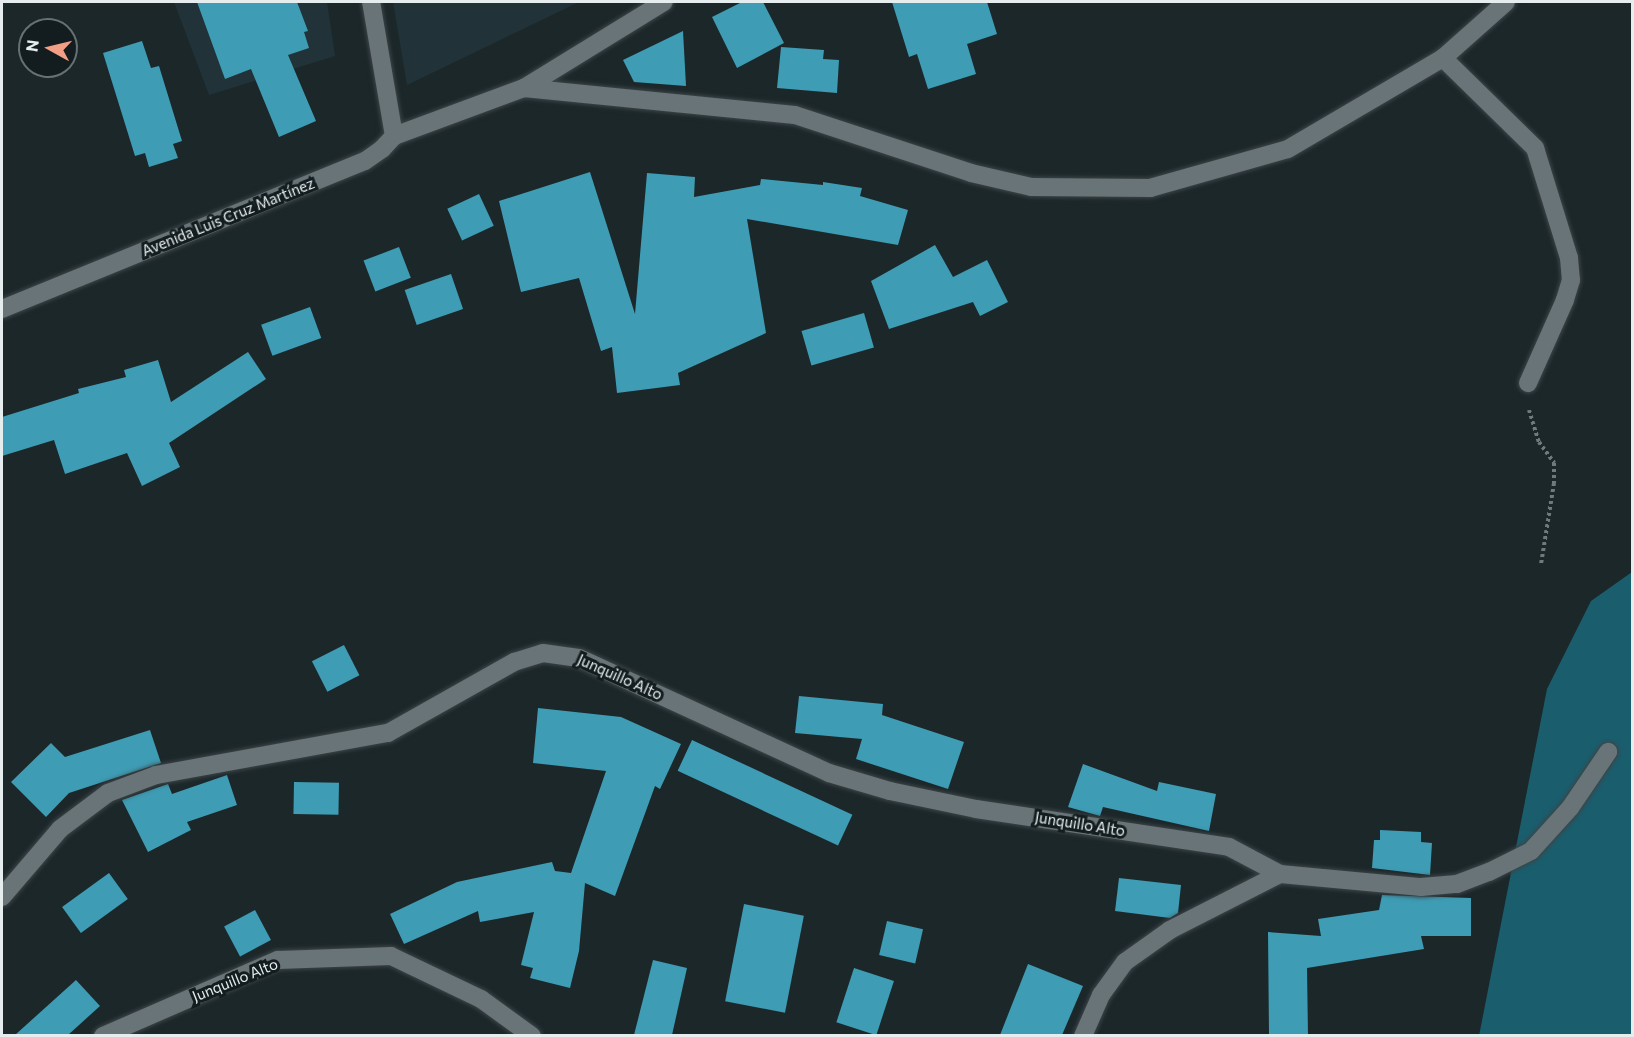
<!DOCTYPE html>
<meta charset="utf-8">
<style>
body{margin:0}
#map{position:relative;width:1634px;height:1037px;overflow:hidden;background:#1c272a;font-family:Commissioner,sans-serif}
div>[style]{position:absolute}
.built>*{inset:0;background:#213338}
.forest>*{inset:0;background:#1a5e6e}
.building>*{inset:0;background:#3e9cb4;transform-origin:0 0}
.path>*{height:4px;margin-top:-2px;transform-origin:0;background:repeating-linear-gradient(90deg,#707a7c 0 3px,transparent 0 6px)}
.roads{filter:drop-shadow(0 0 2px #3c4447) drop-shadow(0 0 2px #3c4447)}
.service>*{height:18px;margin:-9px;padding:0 9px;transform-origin:9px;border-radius:9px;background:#687477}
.minor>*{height:18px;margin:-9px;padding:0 9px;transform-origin:9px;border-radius:9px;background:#687477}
.tertiary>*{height:18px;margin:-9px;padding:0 9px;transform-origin:9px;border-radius:9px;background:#687477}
span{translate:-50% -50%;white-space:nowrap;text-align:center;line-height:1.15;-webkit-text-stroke:6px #131d20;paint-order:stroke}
.street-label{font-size:15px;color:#e6edef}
.frame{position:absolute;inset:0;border:3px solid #e6edef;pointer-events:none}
.north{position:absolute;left:18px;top:18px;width:60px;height:60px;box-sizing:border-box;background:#131d20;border:2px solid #677073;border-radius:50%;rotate:278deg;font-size:16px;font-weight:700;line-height:24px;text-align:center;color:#e6edef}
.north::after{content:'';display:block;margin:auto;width:21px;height:27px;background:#f39f85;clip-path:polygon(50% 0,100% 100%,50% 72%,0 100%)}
</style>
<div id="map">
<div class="built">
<i style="clip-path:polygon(174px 2px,327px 2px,335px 56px,209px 95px)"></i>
<i style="clip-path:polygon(393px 2px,579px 2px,407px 85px)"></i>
</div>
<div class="forest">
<i style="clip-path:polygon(1632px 572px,1632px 1035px,1479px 1036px,1547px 689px,1591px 601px)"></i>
</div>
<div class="building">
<i style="clip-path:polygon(197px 2px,297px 2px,308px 31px,304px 32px,309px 48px,288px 55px,316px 121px,279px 137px,251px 69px,225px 79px)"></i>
<i style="clip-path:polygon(742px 2px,763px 2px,784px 43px,737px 68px,712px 17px)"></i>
<i style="clip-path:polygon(892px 2px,987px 2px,997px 34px,967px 44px,976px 74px,928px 89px,917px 54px,909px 57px)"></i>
<i style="clip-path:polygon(683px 31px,686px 86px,634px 82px,623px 60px)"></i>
<i style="clip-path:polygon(142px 41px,151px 68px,159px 66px,182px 141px,173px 144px,178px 158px,149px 167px,145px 153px,135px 156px,103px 53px)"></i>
<i style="clip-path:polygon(781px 47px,824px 50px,823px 59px,839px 60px,837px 93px,777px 88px)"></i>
<i style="clip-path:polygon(590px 172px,635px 314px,647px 173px,695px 177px,694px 197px,760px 185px,761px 179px,823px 185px,823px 182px,862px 188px,860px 196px,908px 210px,898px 245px,747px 219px,766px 333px,678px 373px,680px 385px,617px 393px,612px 347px,601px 351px,579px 278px,521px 292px,499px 201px)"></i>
<i style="left:479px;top:194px;width:35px;height:35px;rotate:65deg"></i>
<i style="clip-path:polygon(935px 245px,953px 277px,987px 260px,1008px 302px,980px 316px,973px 302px,889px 329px,871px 281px)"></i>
<i style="left:399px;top:247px;width:33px;height:38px;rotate:69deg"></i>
<i style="left:451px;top:274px;width:37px;height:49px;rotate:71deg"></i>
<i style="left:310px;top:307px;width:33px;height:52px;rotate:70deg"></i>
<i style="left:864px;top:313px;width:36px;height:65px;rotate:74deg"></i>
<i style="clip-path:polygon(248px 352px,266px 379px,169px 443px,180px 467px,142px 486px,127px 453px,65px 474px,54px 440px,2px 456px,2px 417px,79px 393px,78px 389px,126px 377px,124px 370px,158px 360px,171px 402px)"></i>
<i style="left:344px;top:645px;width:34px;height:36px;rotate:63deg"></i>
<i style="clip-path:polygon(799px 696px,883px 704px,882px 715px,964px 742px,948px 789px,856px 759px,862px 739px,795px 733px)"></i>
<i style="clip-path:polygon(538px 708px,621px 717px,681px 744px,660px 789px,655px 786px,615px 896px,585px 883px,579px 951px,570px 988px,530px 978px,533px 968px,521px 965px,534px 912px,480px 922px,478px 911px,404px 944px,390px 914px,457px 882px,552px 862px,555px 871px,571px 873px,606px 771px,533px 763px)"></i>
<i style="clip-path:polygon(150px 730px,161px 763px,69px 793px,46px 817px,11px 782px,51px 743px,65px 757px)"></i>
<i style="left:692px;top:740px;width:177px;height:34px;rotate:25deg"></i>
<i style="clip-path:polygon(1083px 764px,1157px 791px,1159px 782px,1216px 794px,1209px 831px,1103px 807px,1100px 816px,1068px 807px)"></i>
<i style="clip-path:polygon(227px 775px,237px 805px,187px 822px,191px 830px,148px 852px,122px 800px,168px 784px,172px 794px)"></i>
<i style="left:294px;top:782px;width:45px;height:32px;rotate:1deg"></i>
<i style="clip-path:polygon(1380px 830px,1421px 832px,1421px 842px,1432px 843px,1430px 875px,1372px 868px,1374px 840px,1380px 840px)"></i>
<i style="left:109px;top:873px;width:32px;height:58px;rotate:54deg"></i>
<i style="clip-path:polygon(1119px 878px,1181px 885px,1178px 913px,1170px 918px,1115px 911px)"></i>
<i style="clip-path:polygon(1382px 895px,1471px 898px,1471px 936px,1421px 936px,1424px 949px,1307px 968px,1308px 1035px,1269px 1035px,1268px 932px,1321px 936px,1318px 919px,1379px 910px)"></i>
<i style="left:744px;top:904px;width:61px;height:99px;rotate:11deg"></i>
<i style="left:255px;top:910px;width:34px;height:35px;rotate:62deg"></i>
<i style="left:887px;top:921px;width:37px;height:35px;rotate:13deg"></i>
<i style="clip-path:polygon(653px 960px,687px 968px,672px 1035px,634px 1035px)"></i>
<i style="clip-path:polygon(1028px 964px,1083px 986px,1062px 1035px,1000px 1035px)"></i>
<i style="left:854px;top:968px;width:42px;height:57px;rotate:18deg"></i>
<i style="clip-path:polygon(76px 980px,100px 1006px,68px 1035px,15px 1035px)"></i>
</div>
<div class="path">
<i style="left:1529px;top:410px;width:34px;rotate:73deg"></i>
<i style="left:1539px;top:442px;width:26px;rotate:54deg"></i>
<i style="left:1554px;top:463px;width:20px;rotate:90deg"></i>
<i style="left:1554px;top:483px;width:82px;rotate:99.1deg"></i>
</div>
<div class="roads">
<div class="service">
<i style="left:1443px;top:58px;width:129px;rotate:44.4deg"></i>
<i style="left:1535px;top:148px;width:115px;rotate:72.8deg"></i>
<i style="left:1569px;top:258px;width:22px;rotate:85deg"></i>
<i style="left:1571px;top:280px;width:21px;rotate:107deg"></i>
<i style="left:1565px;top:300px;width:91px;rotate:114deg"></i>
</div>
<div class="minor">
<i style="left:524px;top:88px;width:272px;rotate:5.7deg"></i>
<i style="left:795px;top:115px;width:185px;rotate:18.2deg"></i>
<i style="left:971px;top:173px;width:62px;rotate:13.1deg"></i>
<i style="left:1031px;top:187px;width:119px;rotate:0.5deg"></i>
<i style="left:1150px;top:188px;width:143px;rotate:-15.8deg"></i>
<i style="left:1288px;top:149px;width:180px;rotate:-30.4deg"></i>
<i style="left:1443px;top:58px;width:84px;rotate:-41.6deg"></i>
<i style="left:394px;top:136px;width:139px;rotate:-20.3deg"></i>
<i style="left:524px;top:88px;width:164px;rotate:-31.6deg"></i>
<i style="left:2px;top:897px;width:89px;rotate:-49.5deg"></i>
<i style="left:60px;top:829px;width:60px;rotate:-36.9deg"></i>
<i style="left:108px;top:793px;width:51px;rotate:-20.6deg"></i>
<i style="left:156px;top:775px;width:236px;rotate:-10.3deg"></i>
<i style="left:388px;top:733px;width:145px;rotate:-29.4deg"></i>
<i style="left:514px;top:662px;width:30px;rotate:-17deg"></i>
<i style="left:543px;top:653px;width:36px;rotate:8deg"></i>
<i style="left:579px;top:658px;width:275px;rotate:24.7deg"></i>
<i style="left:829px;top:773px;width:64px;rotate:16.4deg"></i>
<i style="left:890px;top:791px;width:88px;rotate:11.8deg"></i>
<i style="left:976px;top:809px;width:256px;rotate:8.5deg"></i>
<i style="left:1229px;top:847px;width:58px;rotate:27.9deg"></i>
<i style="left:1280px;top:874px;width:142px;rotate:5.3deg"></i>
<i style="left:1421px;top:887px;width:36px;rotate:-5deg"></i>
<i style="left:1457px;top:884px;width:34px;rotate:-21deg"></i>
<i style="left:1489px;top:872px;width:47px;rotate:-26.6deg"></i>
<i style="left:1531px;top:851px;width:58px;rotate:-47.8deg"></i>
<i style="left:1570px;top:808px;width:68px;rotate:-55.8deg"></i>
<i style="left:103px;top:1036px;width:191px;rotate:-23.5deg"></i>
<i style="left:278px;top:960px;width:113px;rotate:-2deg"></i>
<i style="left:391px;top:956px;width:100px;rotate:25.5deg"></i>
<i style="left:481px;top:999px;width:63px;rotate:36deg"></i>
<i style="left:1083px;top:1036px;width:45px;rotate:-66.3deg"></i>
<i style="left:1101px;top:995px;width:41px;rotate:-54deg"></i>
<i style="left:1125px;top:962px;width:55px;rotate:-35.4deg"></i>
<i style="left:1170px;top:930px;width:123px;rotate:-27deg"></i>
</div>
<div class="tertiary">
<i style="left:2px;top:309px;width:392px;rotate:-22.2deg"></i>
<i style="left:365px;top:161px;width:21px;rotate:-35deg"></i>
<i style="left:382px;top:149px;width:18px;rotate:-47deg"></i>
<i style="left:394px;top:136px;width:136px;rotate:-99.7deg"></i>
</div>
</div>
<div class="street-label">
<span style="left:228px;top:217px;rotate:-22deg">Avenida Luis Cruz Martínez</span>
<span style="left:620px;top:677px;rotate:24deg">Junquillo Alto</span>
<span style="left:1080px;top:824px;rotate:9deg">Junquillo Alto</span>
<span style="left:235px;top:980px;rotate:-22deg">Junquillo Alto</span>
</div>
<div class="frame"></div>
<div class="north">N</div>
</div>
